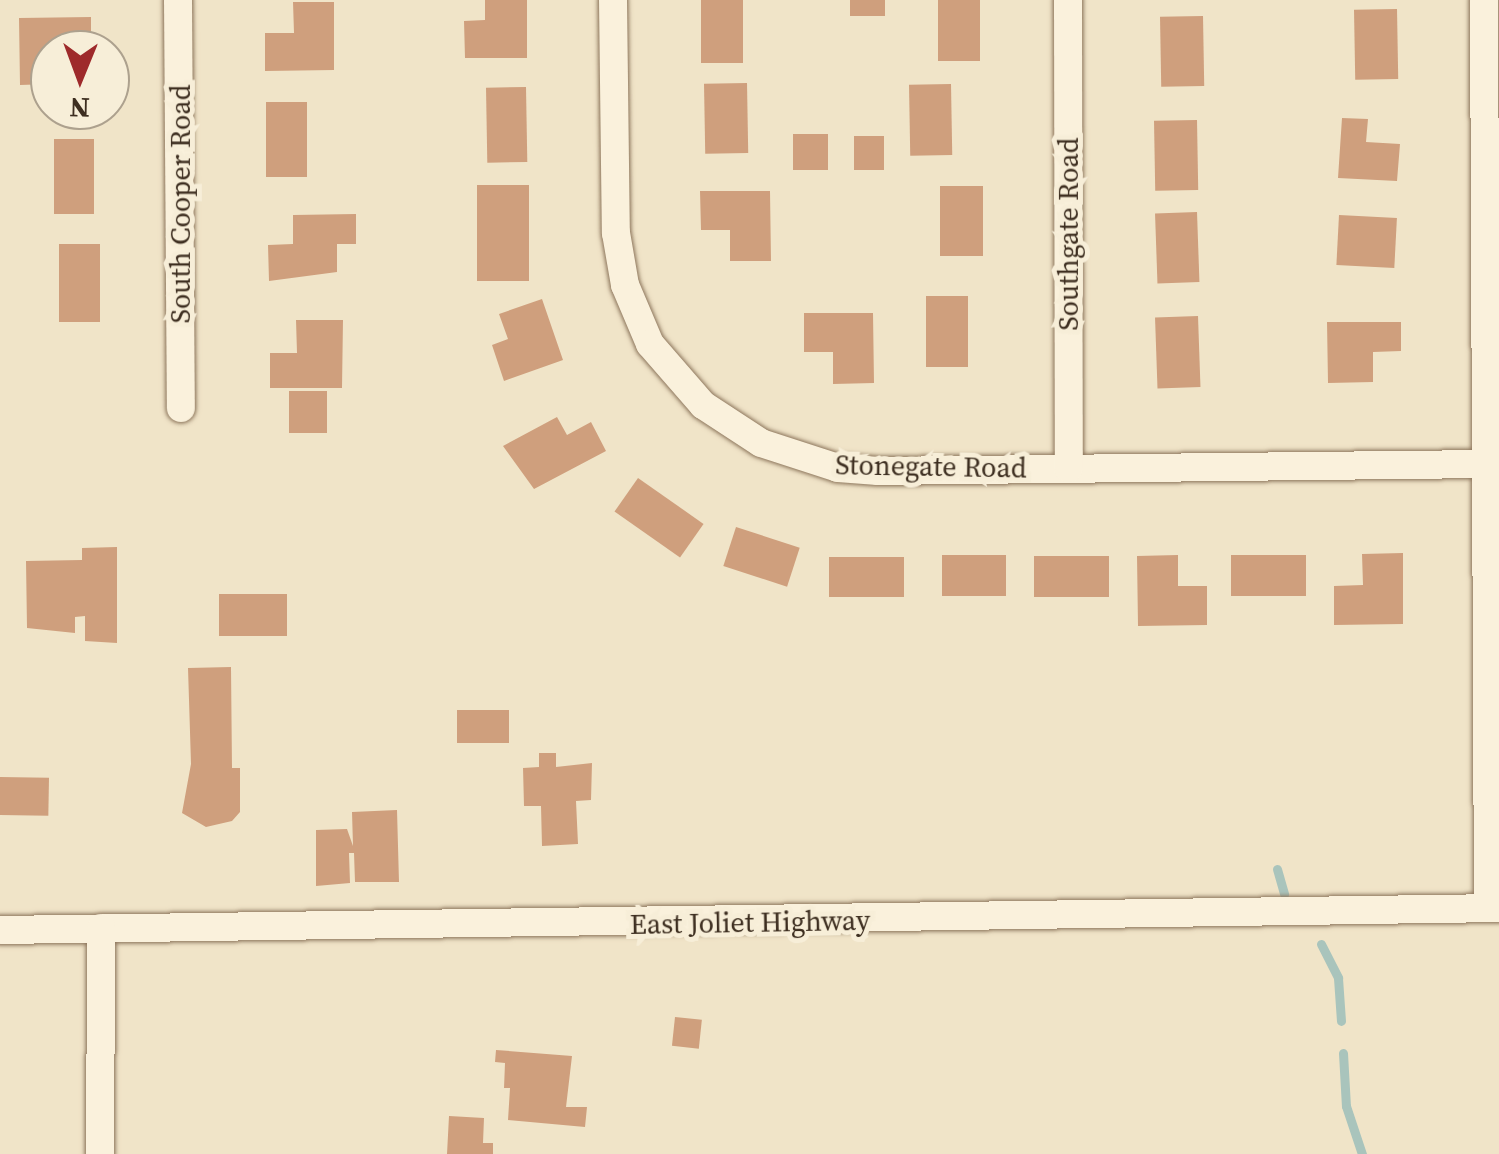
<!DOCTYPE html>
<style>
body{margin:0}
#map{position:relative;width:1499px;height:1154px;overflow:hidden;background:#f0e4c8;font-family:"Source Serif 4",serif}
div>[style]{position:absolute}
.stream>*{height:9px;margin:-4.5px;padding:0 4.5px;transform-origin:4.5px;border-radius:4.5px;background:#a9c4bc}
.building>*{inset:0;background:#cf9f7d;transform-origin:0 0}
.roads{filter:drop-shadow(0 0 2px #8d765c) drop-shadow(0 0 2px #8d765c)}
.minor>*{height:28px;margin:-14px;padding:0 14px;transform-origin:14px;border-radius:14px;background:#faf1dc}
span{translate:-50% -50%;white-space:nowrap;text-align:center;line-height:1.15;-webkit-text-stroke:10px #f7eed8;paint-order:stroke}
.street-label{font-size:28px;color:#3d2e20}
.north{position:absolute;left:30px;top:30px;width:100px;height:100px;box-sizing:border-box;background:#f7eed8;border:2px solid #ada18e;border-radius:50%;rotate:181deg;font-size:28px;font-weight:700;line-height:40px;text-align:center;color:#3d2e20}
.north::after{content:'';display:block;margin:auto;width:35px;height:45px;background:#9e2a2b;clip-path:polygon(50% 0,100% 100%,50% 72%,0 100%)}
</style>
<div id="map">
<div class="stream">
<i style="left:1277px;top:869px;width:26px;rotate:74deg"></i>
<i style="left:1321px;top:944px;width:38px;rotate:63deg"></i>
<i style="left:1338px;top:978px;width:43px;rotate:86deg"></i>
<i style="left:1343px;top:1053px;width:53px;rotate:86.8deg"></i>
<i style="left:1346px;top:1106px;width:51px;rotate:71.6deg"></i>
</div>
<div class="building">
<i style="clip-path:polygon(485px 0,527px 0,527px 58px,465px 58px,464px 21px,485px 20px)"></i>
<i style="left:701px;top:0;width:42px;height:63px"></i>
<i style="left:850px;top:0;width:35px;height:16px"></i>
<i style="left:938px;top:0;width:42px;height:61px"></i>
<i style="clip-path:polygon(293px 2px,334px 2px,334px 70px,265px 71px,265px 33px,294px 33px)"></i>
<i style="left:1397px;top:9px;width:70px;height:43px;rotate:89deg"></i>
<i style="left:1203px;top:16px;width:70px;height:43px;rotate:89deg"></i>
<i style="clip-path:polygon(91px 17px,91px 50px,50px 50px,50px 84px,20px 85px,19px 18px)"></i>
<i style="left:747px;top:83px;width:70px;height:43px;rotate:89deg"></i>
<i style="left:951px;top:84px;width:71px;height:42px;rotate:89deg"></i>
<i style="left:526px;top:87px;width:75px;height:40px;rotate:89deg"></i>
<i style="left:266px;top:102px;width:41px;height:75px"></i>
<i style="clip-path:polygon(1342px 118px,1368px 119px,1366px 142px,1400px 144px,1397px 181px,1338px 178px)"></i>
<i style="left:1197px;top:120px;width:70px;height:43px;rotate:89deg"></i>
<i style="left:793px;top:134px;width:35px;height:36px"></i>
<i style="left:854px;top:136px;width:30px;height:34px"></i>
<i style="left:54px;top:139px;width:40px;height:75px"></i>
<i style="left:477px;top:185px;width:52px;height:96px"></i>
<i style="left:940px;top:186px;width:43px;height:70px"></i>
<i style="clip-path:polygon(700px 191px,770px 191px,771px 261px,730px 261px,730px 230px,701px 230px)"></i>
<i style="left:1197px;top:212px;width:70px;height:42px;rotate:88deg"></i>
<i style="clip-path:polygon(356px 214px,356px 244px,337px 244px,337px 272px,269px 281px,268px 245px,293px 244px,293px 215px)"></i>
<i style="left:1339px;top:215px;width:58px;height:50px;rotate:3deg"></i>
<i style="left:59px;top:244px;width:41px;height:78px"></i>
<i style="left:926px;top:296px;width:42px;height:71px"></i>
<i style="clip-path:polygon(542px 299px,563px 360px,504px 381px,492px 345px,508px 339px,499px 314px)"></i>
<i style="clip-path:polygon(804px 313px,873px 313px,874px 383px,833px 384px,833px 352px,804px 352px)"></i>
<i style="left:1198px;top:316px;width:71px;height:43px;rotate:88deg"></i>
<i style="clip-path:polygon(296px 320px,343px 320px,342px 388px,270px 388px,270px 353px,297px 353px)"></i>
<i style="clip-path:polygon(1327px 322px,1401px 322px,1401px 351px,1373px 352px,1373px 382px,1328px 383px)"></i>
<i style="left:289px;top:391px;width:38px;height:42px"></i>
<i style="clip-path:polygon(557px 417px,567px 435px,591px 422px,606px 451px,534px 489px,503px 446px)"></i>
<i style="left:638px;top:478px;width:80px;height:41px;rotate:35deg"></i>
<i style="left:736px;top:527px;width:67px;height:41px;rotate:18deg"></i>
<i style="clip-path:polygon(117px 547px,117px 643px,85px 641px,85px 616px,75px 617px,75px 633px,27px 628px,26px 561px,82px 560px,82px 548px)"></i>
<i style="clip-path:polygon(1403px 553px,1403px 624px,1334px 625px,1334px 586px,1363px 585px,1362px 554px)"></i>
<i style="left:942px;top:555px;width:64px;height:41px"></i>
<i style="clip-path:polygon(1178px 555px,1178px 586px,1207px 586px,1207px 625px,1138px 626px,1137px 556px)"></i>
<i style="left:1231px;top:555px;width:75px;height:41px"></i>
<i style="left:1034px;top:556px;width:75px;height:41px"></i>
<i style="left:904px;top:557px;width:40px;height:75px;rotate:90deg"></i>
<i style="left:219px;top:594px;width:68px;height:42px"></i>
<i style="clip-path:polygon(231px 667px,232px 768px,240px 768px,240px 812px,232px 821px,206px 827px,182px 813px,191px 764px,188px 668px)"></i>
<i style="left:457px;top:710px;width:52px;height:33px"></i>
<i style="clip-path:polygon(539px 753px,556px 753px,556px 767px,592px 763px,591px 800px,576px 801px,578px 844px,542px 846px,541px 806px,524px 806px,523px 768px,539px 767px)"></i>
<i style="left:0;top:777px;width:49px;height:38px;rotate:1deg"></i>
<i style="clip-path:polygon(397px 810px,399px 882px,355px 882px,354px 853px,349px 853px,350px 883px,316px 886px,316px 830px,347px 829px,353px 846px,352px 812px)"></i>
<i style="left:675px;top:1017px;width:27px;height:29px;rotate:6deg"></i>
<i style="clip-path:polygon(496px 1050px,572px 1056px,566px 1107px,587px 1107px,585px 1127px,508px 1120px,510px 1088px,504px 1088px,505px 1063px,495px 1062px)"></i>
<i style="clip-path:polygon(449px 1116px,484px 1118px,483px 1143px,493px 1143px,493px 1154px,447px 1154px)"></i>
</div>
<div class="roads">
<div class="minor">
<i style="left:178px;top:0;width:408px;rotate:89.6deg"></i>
<i style="left:613px;top:0;width:233px;rotate:89.3deg"></i>
<i style="left:616px;top:233px;width:53px;rotate:80.2deg"></i>
<i style="left:625px;top:285px;width:64px;rotate:67deg"></i>
<i style="left:650px;top:344px;width:81px;rotate:49deg"></i>
<i style="left:703px;top:405px;width:69px;rotate:33.2deg"></i>
<i style="left:761px;top:443px;width:81px;rotate:18deg"></i>
<i style="left:838px;top:468px;width:40px;rotate:4.3deg"></i>
<i style="left:878px;top:471px;width:607px;rotate:-0.66deg"></i>
<i style="left:1068px;top:0;width:468px;rotate:89.9deg"></i>
<i style="left:1484px;top:0;width:908px;rotate:89.75deg"></i>
<i style="left:0;top:930px;width:1499px;rotate:-0.84deg"></i>
<i style="left:100px;top:1154px;width:226px;rotate:-89.7deg"></i>
</div>
</div>
<div class="street-label">
<span style="left:180px;top:204px;rotate:-90deg">South Cooper Road</span>
<span style="left:1068px;top:234px;rotate:-90deg">Southgate Road</span>
<span style="left:931px;top:466px;rotate:1deg">Stonegate Road</span>
<span style="left:750px;top:922px;rotate:-1deg">East Joliet Highway</span>
</div>
<div class="north">N</div>
</div>
